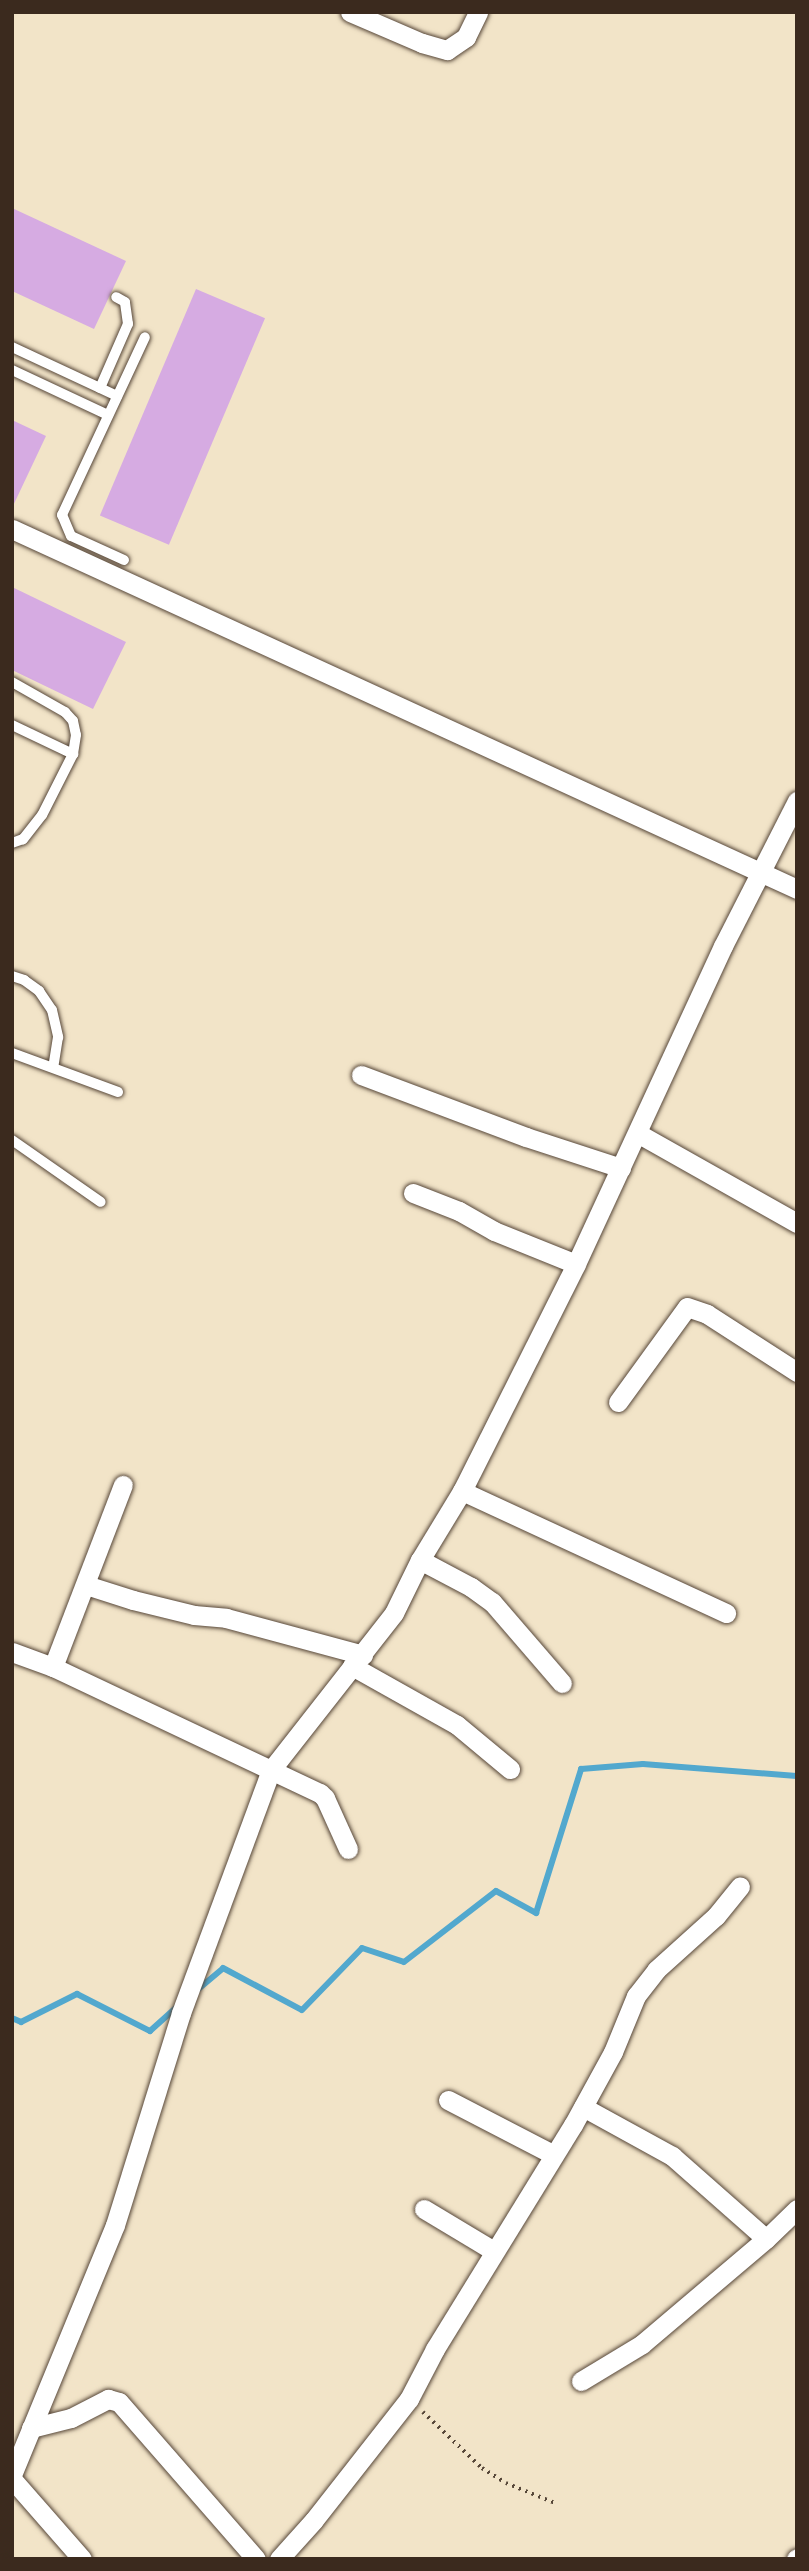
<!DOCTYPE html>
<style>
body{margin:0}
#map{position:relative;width:809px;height:2571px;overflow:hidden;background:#f2e4c8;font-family:Caveat,sans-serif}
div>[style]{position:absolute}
.stream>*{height:6px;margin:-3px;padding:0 3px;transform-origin:3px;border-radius:3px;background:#52a8ce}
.building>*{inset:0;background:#d6abe2;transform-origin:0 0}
.path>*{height:3.5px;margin-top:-1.75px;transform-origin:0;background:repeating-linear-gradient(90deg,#564638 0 2px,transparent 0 7px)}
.roads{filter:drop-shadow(0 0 2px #564638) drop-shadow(0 0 2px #564638)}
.service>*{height:10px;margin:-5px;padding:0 5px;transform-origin:5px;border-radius:5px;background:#fff}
.minor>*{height:19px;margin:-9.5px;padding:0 9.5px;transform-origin:9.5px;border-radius:9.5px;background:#fff}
span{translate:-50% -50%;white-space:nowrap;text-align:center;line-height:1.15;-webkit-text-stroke:7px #fff;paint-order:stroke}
.frame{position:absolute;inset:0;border:14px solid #3b2a1e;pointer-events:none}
</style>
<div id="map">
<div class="stream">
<i style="left:196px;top:1991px;width:35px;rotate:-40deg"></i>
<i style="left:223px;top:1968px;width:89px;rotate:28deg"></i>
<i style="left:302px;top:2010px;width:86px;rotate:-45.9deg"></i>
<i style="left:362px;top:1948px;width:44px;rotate:18.4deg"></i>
<i style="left:404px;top:1962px;width:116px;rotate:-37.7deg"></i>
<i style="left:496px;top:1891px;width:46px;rotate:28.8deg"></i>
<i style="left:536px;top:1913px;width:151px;rotate:-72.6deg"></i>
<i style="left:581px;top:1769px;width:62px;rotate:-4.6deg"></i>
<i style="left:643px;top:1764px;width:154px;rotate:4.5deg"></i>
<i style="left:12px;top:2018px;width:10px;rotate:24deg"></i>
<i style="left:21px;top:2022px;width:63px;rotate:-26.6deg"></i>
<i style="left:77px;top:1994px;width:82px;rotate:26.9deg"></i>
<i style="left:150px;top:2031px;width:36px;rotate:-42deg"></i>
</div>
<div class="building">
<i style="clip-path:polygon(12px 208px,126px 261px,94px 329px,12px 291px)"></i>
<i style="left:196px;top:289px;width:75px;height:246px;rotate:23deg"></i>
<i style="clip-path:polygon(12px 420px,46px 436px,12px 508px)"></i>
<i style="clip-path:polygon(12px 587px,126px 642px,93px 709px,12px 670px)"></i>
</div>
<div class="path">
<i style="left:423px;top:2412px;width:81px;rotate:43.5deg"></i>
<i style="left:482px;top:2468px;width:28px;rotate:32deg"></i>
<i style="left:506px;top:2483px;width:53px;rotate:22.2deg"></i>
</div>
<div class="roads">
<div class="service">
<i style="left:12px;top:347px;width:116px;rotate:25deg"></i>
<i style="left:12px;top:370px;width:106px;rotate:25.1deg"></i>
<i style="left:100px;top:388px;width:70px;rotate:-66.4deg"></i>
<i style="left:128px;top:324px;width:22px;rotate:-98deg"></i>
<i style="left:125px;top:302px;width:10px;rotate:-151deg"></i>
<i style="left:124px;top:560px;width:58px;rotate:-155.6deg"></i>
<i style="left:71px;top:536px;width:23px;rotate:-113deg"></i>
<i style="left:62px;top:515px;width:196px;rotate:-65deg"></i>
<i style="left:12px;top:682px;width:61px;rotate:29.5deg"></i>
<i style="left:65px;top:712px;width:12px;rotate:48deg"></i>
<i style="left:73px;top:721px;width:14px;rotate:78deg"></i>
<i style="left:76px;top:735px;width:19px;rotate:99deg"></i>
<i style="left:73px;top:754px;width:68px;rotate:116.9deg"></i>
<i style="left:42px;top:815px;width:31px;rotate:128deg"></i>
<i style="left:23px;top:839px;width:12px;rotate:160deg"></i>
<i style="left:12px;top:725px;width:68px;rotate:25.4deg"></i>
<i style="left:12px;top:976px;width:13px;rotate:18deg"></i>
<i style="left:24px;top:980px;width:19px;rotate:36deg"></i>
<i style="left:39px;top:991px;width:23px;rotate:56deg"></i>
<i style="left:52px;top:1010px;width:28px;rotate:77deg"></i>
<i style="left:58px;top:1037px;width:30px;rotate:99deg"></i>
<i style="left:12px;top:1053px;width:113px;rotate:20.2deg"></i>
<i style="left:12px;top:1140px;width:108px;rotate:34.9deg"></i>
</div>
<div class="minor">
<i style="left:350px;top:12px;width:78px;rotate:23.3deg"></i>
<i style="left:422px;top:43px;width:26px;rotate:16deg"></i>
<i style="left:447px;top:50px;width:23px;rotate:-34deg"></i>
<i style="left:466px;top:37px;width:28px;rotate:-64deg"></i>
<i style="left:12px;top:529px;width:864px;rotate:24.64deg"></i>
<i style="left:361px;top:1075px;width:176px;rotate:20.6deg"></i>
<i style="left:526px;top:1137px;width:100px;rotate:18.1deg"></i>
<i style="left:639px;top:1134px;width:181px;rotate:29.4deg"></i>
<i style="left:413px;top:1193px;width:49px;rotate:21.4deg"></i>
<i style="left:459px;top:1211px;width:40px;rotate:29.7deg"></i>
<i style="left:494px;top:1231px;width:88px;rotate:21.9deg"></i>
<i style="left:618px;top:1402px;width:117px;rotate:-54deg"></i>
<i style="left:687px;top:1307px;width:21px;rotate:19deg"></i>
<i style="left:707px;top:1314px;width:107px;rotate:32.8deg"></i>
<i style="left:462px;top:1491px;width:291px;rotate:24.8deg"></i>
<i style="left:420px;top:1560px;width:58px;rotate:27.9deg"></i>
<i style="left:471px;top:1587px;width:26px;rotate:36deg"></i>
<i style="left:492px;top:1602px;width:107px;rotate:49.2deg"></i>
<i style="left:86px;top:1585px;width:49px;rotate:17.7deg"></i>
<i style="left:133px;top:1600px;width:63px;rotate:13.8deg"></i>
<i style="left:194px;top:1615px;width:32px;rotate:5deg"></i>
<i style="left:226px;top:1618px;width:142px;rotate:15.1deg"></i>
<i style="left:12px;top:1652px;width:44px;rotate:20.1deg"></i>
<i style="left:53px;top:1667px;width:295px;rotate:25.3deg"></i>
<i style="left:320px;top:1793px;width:7px;rotate:45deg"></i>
<i style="left:325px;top:1798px;width:56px;rotate:65.7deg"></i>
<i style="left:352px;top:1666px;width:120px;rotate:29.3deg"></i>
<i style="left:457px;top:1725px;width:69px;rotate:39.7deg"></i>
<i style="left:53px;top:1667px;width:195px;rotate:-69deg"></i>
<i style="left:448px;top:2100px;width:119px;rotate:27.4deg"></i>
<i style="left:583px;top:2107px;width:102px;rotate:28.8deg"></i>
<i style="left:672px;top:2156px;width:125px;rotate:41.4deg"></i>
<i style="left:424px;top:2209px;width:82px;rotate:31deg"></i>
<i style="left:581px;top:2381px;width:71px;rotate:-31.2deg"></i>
<i style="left:642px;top:2344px;width:162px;rotate:-40.3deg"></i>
<i style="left:766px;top:2239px;width:43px;rotate:-44.1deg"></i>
<i style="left:31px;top:2428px;width:41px;rotate:-14deg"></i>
<i style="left:71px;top:2418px;width:42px;rotate:-27.2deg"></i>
<i style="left:108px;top:2399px;width:11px;rotate:15deg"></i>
<i style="left:119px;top:2402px;width:208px;rotate:48.9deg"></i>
<i style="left:12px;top:2475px;width:270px;rotate:-67.6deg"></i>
<i style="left:115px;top:2225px;width:222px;rotate:-72.7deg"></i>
<i style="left:181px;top:2013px;width:259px;rotate:-69.7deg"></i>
<i style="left:271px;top:1770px;width:199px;rotate:-51.9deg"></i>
<i style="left:394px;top:1613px;width:59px;rotate:-63.9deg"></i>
<i style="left:420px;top:1560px;width:81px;rotate:-58.7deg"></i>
<i style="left:462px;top:1491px;width:254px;rotate:-63.3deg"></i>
<i style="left:576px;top:1264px;width:350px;rotate:-65.2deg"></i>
<i style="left:723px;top:946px;width:163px;rotate:-63deg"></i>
<i style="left:12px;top:2479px;width:106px;rotate:48.8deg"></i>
<i style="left:279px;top:2559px;width:52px;rotate:-48.1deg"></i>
<i style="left:314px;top:2520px;width:154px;rotate:-51.9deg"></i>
<i style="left:409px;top:2399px;width:56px;rotate:-62.5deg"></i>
<i style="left:435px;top:2349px;width:263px;rotate:-58.4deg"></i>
<i style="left:573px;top:2125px;width:83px;rotate:-61.3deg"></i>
<i style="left:613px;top:2052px;width:61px;rotate:-67.7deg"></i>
<i style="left:636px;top:1996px;width:33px;rotate:-52deg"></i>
<i style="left:656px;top:1970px;width:81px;rotate:-42deg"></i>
<i style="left:716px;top:1916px;width:38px;rotate:-51deg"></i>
<i style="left:796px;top:2559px;width:1px;rotate:-45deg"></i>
</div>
</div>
<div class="frame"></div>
</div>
